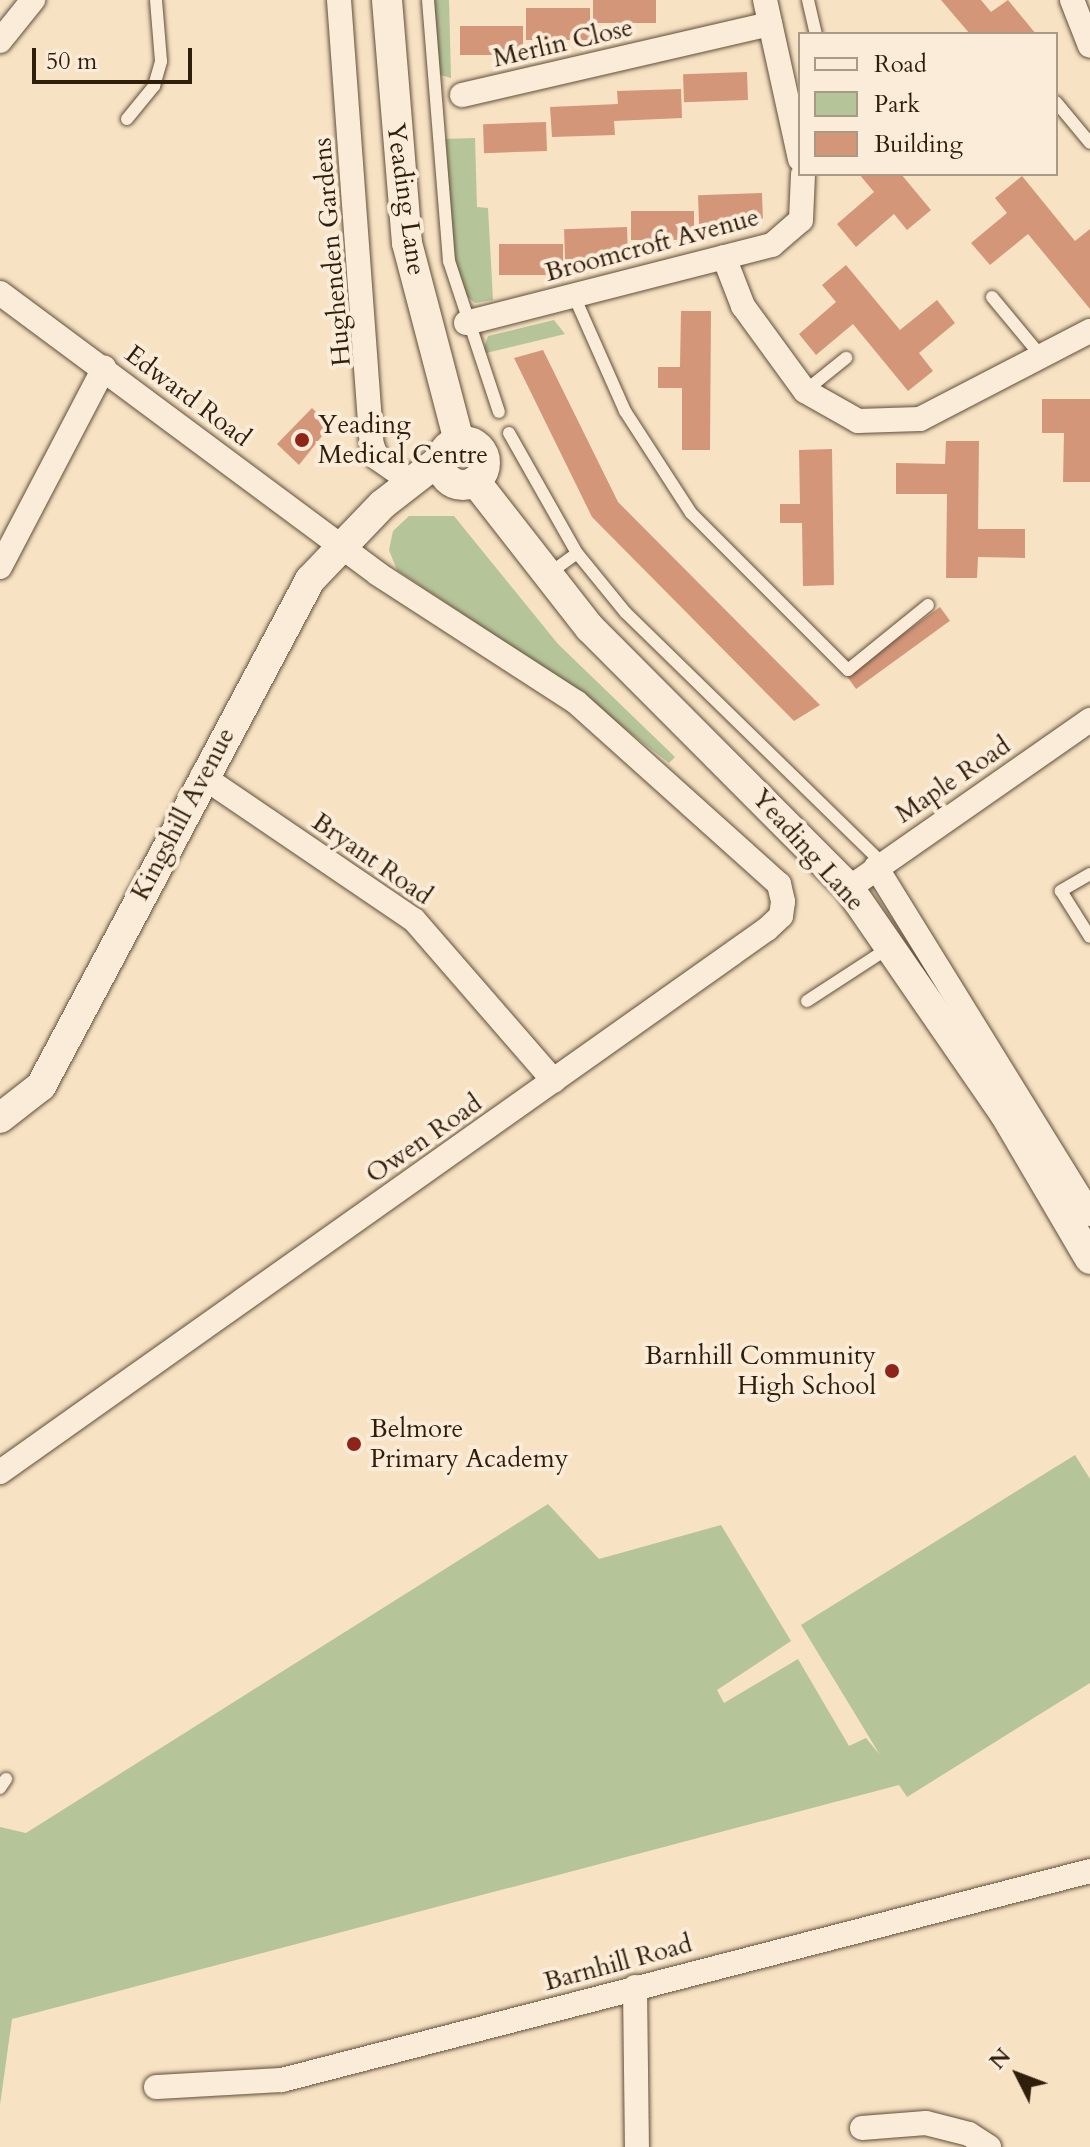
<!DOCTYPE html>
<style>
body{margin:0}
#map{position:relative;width:1090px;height:2147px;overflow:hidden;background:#f7e2c3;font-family:Cardo,serif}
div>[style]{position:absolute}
.green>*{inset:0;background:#b6c499}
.building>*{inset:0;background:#d39678;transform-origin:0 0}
.roads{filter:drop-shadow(0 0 2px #614f3a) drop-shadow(0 0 2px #614f3a)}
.service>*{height:12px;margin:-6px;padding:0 6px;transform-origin:6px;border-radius:6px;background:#faecd8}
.minor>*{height:24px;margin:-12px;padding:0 12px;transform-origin:12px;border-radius:12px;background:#faecd8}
.tertiary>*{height:30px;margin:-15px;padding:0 15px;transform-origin:15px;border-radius:15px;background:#faecd8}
.tertiary>.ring{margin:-15px;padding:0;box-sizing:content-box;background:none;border:30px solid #faecd8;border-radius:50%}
.dots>*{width:22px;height:22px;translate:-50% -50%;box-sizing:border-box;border:4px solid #faecd8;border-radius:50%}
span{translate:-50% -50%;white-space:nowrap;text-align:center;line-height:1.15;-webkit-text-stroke:8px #faecd8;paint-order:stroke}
.street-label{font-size:26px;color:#2f1e0c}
.poi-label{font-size:26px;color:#2f1e0c}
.left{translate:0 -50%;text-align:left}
.right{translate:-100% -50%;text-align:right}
.legend{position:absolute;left:798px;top:32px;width:260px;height:144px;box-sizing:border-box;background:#faecd8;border:2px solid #a99a86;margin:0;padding:10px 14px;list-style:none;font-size:24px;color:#2f1e0c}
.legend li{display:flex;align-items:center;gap:16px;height:40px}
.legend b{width:40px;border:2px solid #a99a86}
.north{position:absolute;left:978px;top:2035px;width:80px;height:80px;-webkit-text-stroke:6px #faecd8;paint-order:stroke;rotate:312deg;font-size:22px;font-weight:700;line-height:32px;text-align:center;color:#2f1e0c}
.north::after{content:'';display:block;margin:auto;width:28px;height:36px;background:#2f1e0c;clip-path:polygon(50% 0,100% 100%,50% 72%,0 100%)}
.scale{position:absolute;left:32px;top:48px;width:160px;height:36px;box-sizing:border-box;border:4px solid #2f1e0c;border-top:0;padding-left:10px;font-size:24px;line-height:28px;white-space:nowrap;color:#2f1e0c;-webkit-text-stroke:6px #faecd8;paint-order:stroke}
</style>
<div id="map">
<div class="green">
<i style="clip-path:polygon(433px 0,449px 0,451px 78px,437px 74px)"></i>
<i style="clip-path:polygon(475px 138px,477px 207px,488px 208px,493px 300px,475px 303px,462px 292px,444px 201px,442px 139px)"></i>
<i style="clip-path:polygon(554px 320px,565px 334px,482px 354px,488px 336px)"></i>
<i style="clip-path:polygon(409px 516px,454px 516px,558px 644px,675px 757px,669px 763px,569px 685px,397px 570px,389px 550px,393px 531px)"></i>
<i style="clip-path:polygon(1075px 1455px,1090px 1479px,1090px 1683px,907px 1797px,899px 1785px,12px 2019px,0 2105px,0 1827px,26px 1833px,548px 1504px,599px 1559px,721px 1525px,791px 1641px,717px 1690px,724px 1703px,798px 1659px,849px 1746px,866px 1738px,880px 1755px,801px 1625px)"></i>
</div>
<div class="building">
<i style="left:593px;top:0;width:63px;height:23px"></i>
<i style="clip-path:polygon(941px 0,981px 0,991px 12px,1008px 0,1036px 34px,970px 34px)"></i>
<i style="left:590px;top:8px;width:32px;height:64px;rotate:90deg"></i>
<i style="left:460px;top:26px;width:63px;height:29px"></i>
<i style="left:747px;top:72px;width:28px;height:64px;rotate:88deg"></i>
<i style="clip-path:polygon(681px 89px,682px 118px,614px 121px,615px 135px,552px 137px,550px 107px,618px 104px,617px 91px)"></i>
<i style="left:546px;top:122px;width:29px;height:63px;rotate:88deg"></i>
<i style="clip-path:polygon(859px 174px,901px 174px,931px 210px,907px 230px,894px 214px,856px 247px,837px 224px,874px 192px)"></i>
<i style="clip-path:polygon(1022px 176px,1075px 241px,1090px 229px,1090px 309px,1028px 234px,990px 265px,971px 243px,1007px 213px,995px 198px)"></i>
<i style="left:762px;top:193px;width:29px;height:64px;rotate:88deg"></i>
<i style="left:694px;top:211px;width:29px;height:63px;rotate:90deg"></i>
<i style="left:627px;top:227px;width:30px;height:63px;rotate:88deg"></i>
<i style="left:563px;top:244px;width:31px;height:64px;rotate:90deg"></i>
<i style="clip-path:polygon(846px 265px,900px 330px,937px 300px,955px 323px,919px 353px,933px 371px,908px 391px,853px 324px,816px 355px,799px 334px,836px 302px,822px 285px)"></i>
<i style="clip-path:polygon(681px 311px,711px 311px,710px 450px,682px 450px,682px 388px,658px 388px,658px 367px,680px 367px)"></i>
<i style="clip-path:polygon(543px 350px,618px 502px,820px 705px,794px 721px,592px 517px,514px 358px)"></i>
<i style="clip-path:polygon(1042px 399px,1090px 399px,1090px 482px,1063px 482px,1064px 433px,1042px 433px)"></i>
<i style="clip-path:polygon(312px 408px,330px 426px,299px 465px,277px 444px)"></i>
<i style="clip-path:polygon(946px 441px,979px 441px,978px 529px,1025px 529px,1025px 558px,978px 557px,977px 578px,946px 578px,947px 494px,896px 494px,896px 463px,945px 464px)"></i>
<i style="clip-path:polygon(832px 449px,834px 585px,803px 586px,802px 523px,780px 523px,780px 504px,800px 504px,799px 450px)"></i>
<i style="left:940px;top:607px;width:17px;height:116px;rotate:54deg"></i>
</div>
<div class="roads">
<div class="service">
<i style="left:428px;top:0;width:262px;rotate:85.4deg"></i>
<i style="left:449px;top:261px;width:159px;rotate:71.7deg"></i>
<i style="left:808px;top:0;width:35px;rotate:77deg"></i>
<i style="left:1056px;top:102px;width:53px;rotate:50.3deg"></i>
<i style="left:127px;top:119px;width:43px;rotate:-50.7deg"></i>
<i style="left:154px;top:86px;width:26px;rotate:-74deg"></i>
<i style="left:161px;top:61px;width:61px;rotate:-94.7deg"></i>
<i style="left:574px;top:296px;width:126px;rotate:66.1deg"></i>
<i style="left:625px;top:411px;width:121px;rotate:57.1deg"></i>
<i style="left:691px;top:513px;width:222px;rotate:45deg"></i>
<i style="left:848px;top:670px;width:103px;rotate:-39.1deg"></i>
<i style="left:992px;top:297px;width:77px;rotate:50.3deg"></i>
<i style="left:805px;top:391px;width:53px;rotate:-38.8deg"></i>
<i style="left:509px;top:433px;width:138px;rotate:60.5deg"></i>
<i style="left:577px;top:553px;width:77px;rotate:50.8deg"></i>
<i style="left:626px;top:613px;width:358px;rotate:44.3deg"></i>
<i style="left:547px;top:575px;width:37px;rotate:-36deg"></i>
<i style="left:1090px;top:874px;width:34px;rotate:150deg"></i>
<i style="left:1061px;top:891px;width:54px;rotate:57.8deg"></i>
<i style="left:807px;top:1001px;width:99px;rotate:-33deg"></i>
<i style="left:0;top:1788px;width:11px;rotate:-56deg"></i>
</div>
<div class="minor">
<i style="left:339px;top:0;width:446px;rotate:85.8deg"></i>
<i style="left:372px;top:445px;width:14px;rotate:69deg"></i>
<i style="left:377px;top:458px;width:40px;rotate:34.9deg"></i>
<i style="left:765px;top:0;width:163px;rotate:77.6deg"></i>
<i style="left:1072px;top:0;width:49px;rotate:68.6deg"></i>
<i style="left:0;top:41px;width:53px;rotate:-51.2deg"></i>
<i style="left:462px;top:95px;width:316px;rotate:-13deg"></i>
<i style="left:724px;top:257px;width:53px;rotate:68.8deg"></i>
<i style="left:743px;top:306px;width:105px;rotate:53.9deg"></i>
<i style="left:805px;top:391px;width:61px;rotate:29.5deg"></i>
<i style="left:858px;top:421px;width:62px;rotate:-1.8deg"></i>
<i style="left:920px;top:419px;width:191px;rotate:-27.4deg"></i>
<i style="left:0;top:293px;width:471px;rotate:36.6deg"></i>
<i style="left:378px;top:574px;width:236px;rotate:32.9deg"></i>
<i style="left:576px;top:702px;width:273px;rotate:41.9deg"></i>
<i style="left:779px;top:884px;width:18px;rotate:77deg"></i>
<i style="left:783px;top:902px;width:14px;rotate:98deg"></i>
<i style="left:781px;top:916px;width:19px;rotate:137deg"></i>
<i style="left:767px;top:929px;width:940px;rotate:144.7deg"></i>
<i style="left:466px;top:323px;width:316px;rotate:-14.3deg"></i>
<i style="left:772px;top:245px;width:38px;rotate:-41deg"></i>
<i style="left:801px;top:220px;width:46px;rotate:-87.5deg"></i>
<i style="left:0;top:567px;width:225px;rotate:-62.4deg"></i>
<i style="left:202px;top:776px;width:256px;rotate:34.2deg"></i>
<i style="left:414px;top:920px;width:213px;rotate:49deg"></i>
<i style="left:876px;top:867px;width:408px;rotate:58.3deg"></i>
<i style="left:849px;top:888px;width:294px;rotate:-34.9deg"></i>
<i style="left:635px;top:1987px;width:160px;rotate:89.3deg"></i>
<i style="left:156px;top:2087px;width:126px;rotate:-3.2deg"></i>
<i style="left:282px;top:2080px;width:835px;rotate:-14.5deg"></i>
<i style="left:862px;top:2128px;width:64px;rotate:-4.5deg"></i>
<i style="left:926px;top:2123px;width:44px;rotate:14.3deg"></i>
<i style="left:969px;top:2134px;width:24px;rotate:33deg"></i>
</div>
<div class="tertiary">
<i style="left:387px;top:0;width:244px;rotate:85.3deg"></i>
<i style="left:407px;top:243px;width:205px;rotate:75.3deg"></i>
<i class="ring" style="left:441px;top:441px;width:14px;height:14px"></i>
<i style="left:475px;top:481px;width:187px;rotate:52deg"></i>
<i style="left:590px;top:628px;width:367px;rotate:45.1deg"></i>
<i style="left:849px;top:888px;width:275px;rotate:55.4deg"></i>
<i style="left:1005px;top:1114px;width:168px;rotate:59.6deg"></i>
<i style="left:0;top:1118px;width:52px;rotate:-38deg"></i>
<i style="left:41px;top:1086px;width:573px;rotate:-62deg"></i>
<i style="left:310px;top:580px;width:105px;rotate:-46.2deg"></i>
<i style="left:383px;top:504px;width:73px;rotate:-37.8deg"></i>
</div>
</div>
<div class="dots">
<i style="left:302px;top:440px;background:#8f2418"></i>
<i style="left:892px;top:1371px;background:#8f2418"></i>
<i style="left:354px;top:1444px;background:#8f2418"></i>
</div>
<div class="street-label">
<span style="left:563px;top:43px;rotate:-13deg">Merlin Close</span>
<span style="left:406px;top:199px;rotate:82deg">Yeading Lane</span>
<span style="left:652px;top:245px;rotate:-15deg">Broomcroft Avenue</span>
<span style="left:332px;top:252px;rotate:-95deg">Hughenden Gardens</span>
<span style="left:188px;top:396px;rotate:37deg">Edward Road</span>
<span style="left:953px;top:780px;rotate:-34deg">Maple Road</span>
<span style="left:183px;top:814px;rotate:-62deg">Kingshill Avenue</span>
<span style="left:808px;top:850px;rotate:48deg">Yeading Lane</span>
<span style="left:372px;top:859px;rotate:35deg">Bryant Road</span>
<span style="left:424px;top:1139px;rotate:-35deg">Owen Road</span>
<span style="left:618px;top:1963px;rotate:-15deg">Barnhill Road</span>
</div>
<div class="poi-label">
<span class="left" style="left:318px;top:440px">Yeading<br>Medical Centre</span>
<span class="right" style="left:876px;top:1371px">Barnhill Community<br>High School</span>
<span class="left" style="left:370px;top:1444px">Belmore<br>Primary Academy</span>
</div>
<ul class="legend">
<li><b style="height:10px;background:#faecd8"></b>Road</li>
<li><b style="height:22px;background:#b6c499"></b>Park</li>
<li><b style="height:22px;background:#d39678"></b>Building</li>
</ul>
<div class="north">N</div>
<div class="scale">50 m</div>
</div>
